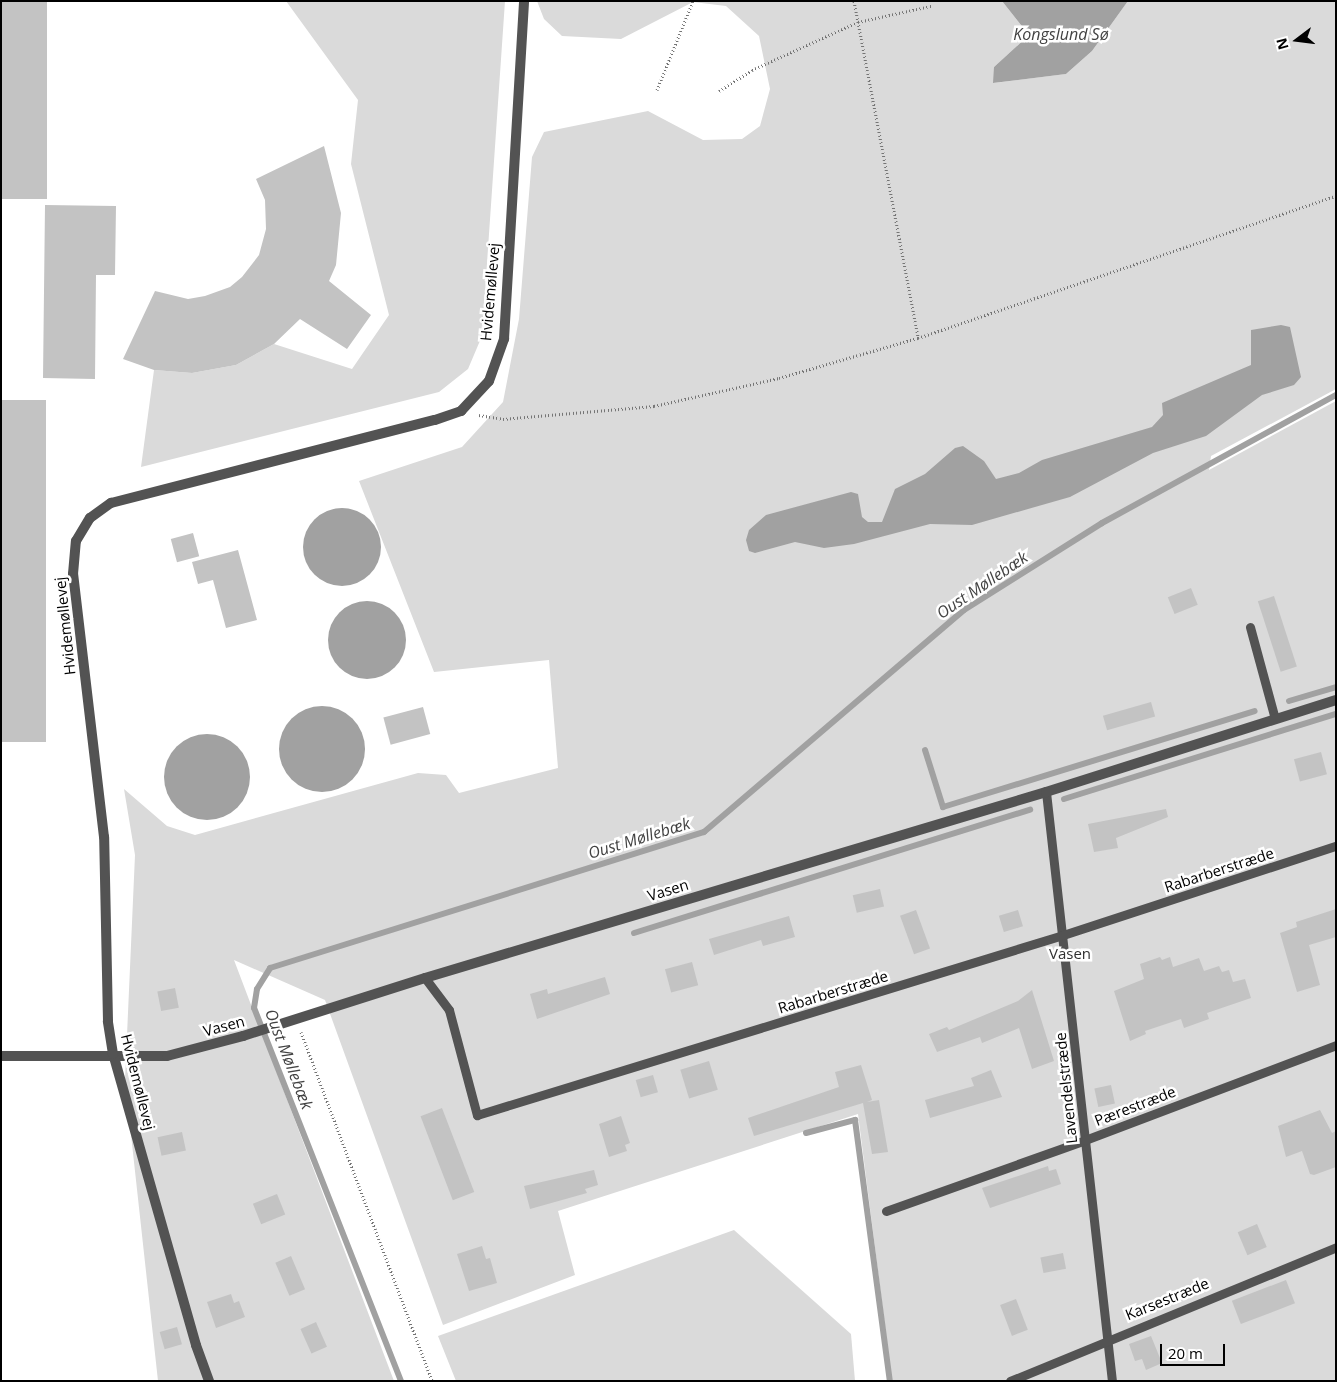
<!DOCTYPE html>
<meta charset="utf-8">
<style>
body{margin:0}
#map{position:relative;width:1337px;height:1382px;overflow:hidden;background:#fff;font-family:"Open Sans",sans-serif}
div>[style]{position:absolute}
.green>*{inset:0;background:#dadada}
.water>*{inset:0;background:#a1a1a1}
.round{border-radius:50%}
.stream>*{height:6px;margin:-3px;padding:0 3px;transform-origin:3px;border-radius:3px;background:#a1a1a1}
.building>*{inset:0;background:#c3c3c3;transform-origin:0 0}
.path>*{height:3px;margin-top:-1.5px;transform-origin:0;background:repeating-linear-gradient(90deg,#757575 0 1px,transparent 0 3.5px)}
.service>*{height:9px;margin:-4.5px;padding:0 4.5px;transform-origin:4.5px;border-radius:4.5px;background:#535353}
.minor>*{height:10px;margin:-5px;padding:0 5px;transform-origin:5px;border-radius:5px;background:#535353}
span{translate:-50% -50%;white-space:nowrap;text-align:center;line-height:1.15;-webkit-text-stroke:5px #fff;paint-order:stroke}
.street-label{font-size:15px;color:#000}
.park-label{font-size:15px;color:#313131}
.water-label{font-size:16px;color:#424242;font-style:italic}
.frame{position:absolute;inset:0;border:2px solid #000;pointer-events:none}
.north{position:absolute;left:1272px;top:15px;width:50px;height:50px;-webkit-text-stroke:4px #fff;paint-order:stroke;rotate:255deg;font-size:14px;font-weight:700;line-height:20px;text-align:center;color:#000}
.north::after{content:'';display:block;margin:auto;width:18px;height:22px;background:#000;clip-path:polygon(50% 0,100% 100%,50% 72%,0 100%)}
.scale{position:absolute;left:1160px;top:1344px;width:65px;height:22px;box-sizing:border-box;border:2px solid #000;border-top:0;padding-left:6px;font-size:15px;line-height:18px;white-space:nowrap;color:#000;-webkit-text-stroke:4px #fff;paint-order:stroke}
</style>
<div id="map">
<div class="green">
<i style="clip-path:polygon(286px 1px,505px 1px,482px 336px,468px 369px,439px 392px,141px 467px,154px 370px,192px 373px,236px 365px,274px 344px,352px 369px,389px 315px,351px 164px,358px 100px)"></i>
<i style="clip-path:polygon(537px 1px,1002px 1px,1029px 35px,994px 67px,994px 83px,1066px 74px,1092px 51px,1128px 1px,1336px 1px,1336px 389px,1211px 456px,1209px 470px,1336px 401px,1336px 1381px,892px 1381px,858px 1114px,558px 1211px,575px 1275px,443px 1325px,325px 1000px,234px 960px,394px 1381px,158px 1381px,125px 1080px,135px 855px,124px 789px,167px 826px,195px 835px,418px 773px,446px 775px,459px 793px,558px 768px,549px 660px,434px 672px,359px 481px,462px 447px,503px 402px,519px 319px,532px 157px,544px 132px,648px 111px,703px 140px,742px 139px,760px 126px,770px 89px,759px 36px,726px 6px,693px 2px,621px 39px,562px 36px,544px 19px)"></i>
<i style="clip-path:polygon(734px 1230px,851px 1334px,855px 1381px,456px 1381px,438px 1336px)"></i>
</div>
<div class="water">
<i style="clip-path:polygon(1002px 1px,1128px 1px,1092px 51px,1066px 74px,993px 83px,994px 67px,1029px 35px)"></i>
<i style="clip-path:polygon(1281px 325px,1290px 327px,1301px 377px,1294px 385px,1262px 395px,1206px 436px,1153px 453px,1070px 497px,972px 525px,930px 524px,854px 544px,824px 548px,795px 542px,755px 553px,749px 551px,746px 540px,749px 530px,766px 515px,851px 492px,858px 494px,862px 517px,868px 522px,882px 522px,895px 489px,925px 474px,955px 448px,963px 446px,984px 461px,996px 479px,1019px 473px,1042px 460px,1152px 427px,1163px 415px,1162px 403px,1251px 365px,1251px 330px)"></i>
<i class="round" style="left:303px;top:508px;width:78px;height:78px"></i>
<i class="round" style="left:328px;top:601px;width:78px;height:78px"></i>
<i class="round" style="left:279px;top:706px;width:86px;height:86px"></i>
<i class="round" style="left:164px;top:734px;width:86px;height:86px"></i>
</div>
<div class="stream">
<i style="left:1289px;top:701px;width:49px;rotate:-16.6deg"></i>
<i style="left:925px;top:750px;width:60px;rotate:72.5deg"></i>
<i style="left:943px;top:807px;width:326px;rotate:-17.1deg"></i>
<i style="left:1064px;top:799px;width:285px;rotate:-17.4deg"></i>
<i style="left:634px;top:933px;width:415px;rotate:-17.3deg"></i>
<i style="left:806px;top:1133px;width:51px;rotate:-14.9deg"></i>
<i style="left:855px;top:1120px;width:263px;rotate:82.4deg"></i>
<i style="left:401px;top:1381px;width:401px;rotate:-111.5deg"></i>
<i style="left:254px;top:1008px;width:19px;rotate:-81deg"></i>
<i style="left:257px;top:989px;width:25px;rotate:-58deg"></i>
<i style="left:270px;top:968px;width:455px;rotate:-17.4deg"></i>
<i style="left:704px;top:832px;width:342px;rotate:-40.5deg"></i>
<i style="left:964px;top:610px;width:163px;rotate:-32.2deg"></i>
<i style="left:1102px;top:523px;width:267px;rotate:-28.7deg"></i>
</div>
<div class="building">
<i style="left:1px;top:1px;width:46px;height:198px"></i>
<i style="clip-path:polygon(324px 146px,341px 213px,336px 265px,329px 281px,371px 315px,347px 349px,300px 319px,274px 344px,236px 365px,192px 373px,154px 370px,123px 359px,155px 291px,188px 299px,205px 296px,230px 287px,242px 277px,259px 255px,266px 229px,265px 200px,256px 179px)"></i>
<i style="clip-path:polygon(45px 205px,116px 206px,115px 275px,96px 275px,95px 379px,43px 378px)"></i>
<i style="left:1px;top:400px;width:45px;height:342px"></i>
<i style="left:193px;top:533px;width:24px;height:23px;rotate:75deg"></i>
<i style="clip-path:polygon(238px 550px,257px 620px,226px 628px,213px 580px,198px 584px,192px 562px)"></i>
<i style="left:1191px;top:588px;width:18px;height:25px;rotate:68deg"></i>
<i style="left:1274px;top:596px;width:74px;height:17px;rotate:72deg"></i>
<i style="left:1151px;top:702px;width:15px;height:50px;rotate:74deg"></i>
<i style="left:423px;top:707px;width:28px;height:41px;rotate:75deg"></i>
<i style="left:1321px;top:752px;width:23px;height:28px;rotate:75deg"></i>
<i style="clip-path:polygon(1166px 809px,1168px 817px,1116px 838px,1118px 848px,1094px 852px,1088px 824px)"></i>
<i style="left:880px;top:889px;width:18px;height:28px;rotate:77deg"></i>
<i style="clip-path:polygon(1336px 909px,1336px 937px,1309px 945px,1320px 985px,1297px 992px,1280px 933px,1297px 927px,1296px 922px)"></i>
<i style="left:916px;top:910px;width:41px;height:17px;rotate:70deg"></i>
<i style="left:1018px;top:910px;width:17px;height:20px;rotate:73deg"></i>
<i style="clip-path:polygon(789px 916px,795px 937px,763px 946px,761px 940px,714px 955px,709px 939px)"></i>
<i style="clip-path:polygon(1160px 957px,1162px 960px,1170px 957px,1173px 967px,1199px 958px,1204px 971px,1219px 966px,1222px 972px,1229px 970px,1233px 982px,1245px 979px,1251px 998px,1207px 1013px,1209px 1019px,1184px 1028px,1181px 1019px,1145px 1031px,1146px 1034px,1130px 1041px,1114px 991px,1144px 979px,1140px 964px)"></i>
<i style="left:692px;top:962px;width:24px;height:28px;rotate:75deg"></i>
<i style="clip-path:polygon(605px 977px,610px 994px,537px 1019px,530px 994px,547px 989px,548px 994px)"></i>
<i style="left:175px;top:988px;width:20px;height:18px;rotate:79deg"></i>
<i style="clip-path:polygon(1032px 990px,1054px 1061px,1032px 1069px,1019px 1028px,982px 1043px,980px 1037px,937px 1052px,929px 1034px,947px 1027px,949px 1030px,1018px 1001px)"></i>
<i style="left:709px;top:1061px;width:30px;height:30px;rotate:73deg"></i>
<i style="clip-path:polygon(861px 1065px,872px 1100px,867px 1102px,879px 1100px,888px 1152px,872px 1154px,863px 1103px,754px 1136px,748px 1118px,839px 1087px,835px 1072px)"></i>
<i style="clip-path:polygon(991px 1070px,1002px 1097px,930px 1118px,925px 1100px,974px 1086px,971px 1078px)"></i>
<i style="left:653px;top:1075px;width:18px;height:18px;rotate:74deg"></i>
<i style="left:1111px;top:1085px;width:19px;height:17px;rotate:78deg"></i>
<i style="left:442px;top:1108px;width:90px;height:23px;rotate:69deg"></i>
<i style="clip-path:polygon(1320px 1110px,1332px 1133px,1336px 1131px,1336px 1167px,1314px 1175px,1310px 1174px,1302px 1151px,1286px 1157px,1278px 1126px)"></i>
<i style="clip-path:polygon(621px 1116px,630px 1143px,625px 1145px,627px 1151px,609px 1157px,599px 1124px)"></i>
<i style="left:182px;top:1132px;width:19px;height:25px;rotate:78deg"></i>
<i style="clip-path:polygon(1048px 1166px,1049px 1171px,1056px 1169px,1061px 1184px,990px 1208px,982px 1188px)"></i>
<i style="clip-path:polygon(594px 1170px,598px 1185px,585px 1189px,587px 1193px,530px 1209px,524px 1186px)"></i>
<i style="left:277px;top:1194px;width:22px;height:26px;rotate:68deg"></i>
<i style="left:1257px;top:1224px;width:25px;height:21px;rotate:67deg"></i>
<i style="clip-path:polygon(482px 1246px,486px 1259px,490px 1258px,497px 1283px,469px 1291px,457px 1254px)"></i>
<i style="left:1063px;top:1253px;width:16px;height:23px;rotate:79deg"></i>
<i style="left:291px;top:1256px;width:36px;height:17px;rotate:67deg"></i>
<i style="left:1286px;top:1280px;width:25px;height:58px;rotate:69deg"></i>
<i style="clip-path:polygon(231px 1294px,234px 1303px,239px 1301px,245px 1317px,216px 1328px,207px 1302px)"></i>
<i style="left:1016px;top:1299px;width:33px;height:17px;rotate:69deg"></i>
<i style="left:316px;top:1322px;width:27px;height:17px;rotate:66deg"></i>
<i style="left:177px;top:1327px;width:18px;height:18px;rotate:74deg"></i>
<i style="clip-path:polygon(1151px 1336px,1162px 1363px,1146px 1370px,1142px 1359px,1135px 1361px,1129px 1344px)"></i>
</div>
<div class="path">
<i style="left:854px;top:1px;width:343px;rotate:79.2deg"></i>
<i style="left:657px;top:90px;width:96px;rotate:-68deg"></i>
<i style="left:719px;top:91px;width:39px;rotate:-32deg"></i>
<i style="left:752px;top:70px;width:116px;rotate:-24.4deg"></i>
<i style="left:858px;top:22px;width:75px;rotate:-12.4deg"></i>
<i style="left:479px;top:415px;width:24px;rotate:9deg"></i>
<i style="left:503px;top:419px;width:152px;rotate:-4.9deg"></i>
<i style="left:654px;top:406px;width:128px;rotate:-12.6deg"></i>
<i style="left:779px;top:378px;width:145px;rotate:-16.1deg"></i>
<i style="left:918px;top:338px;width:441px;rotate:-18.8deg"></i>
<i style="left:301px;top:1032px;width:373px;rotate:69.4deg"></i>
</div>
<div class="service">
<i style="left:1250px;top:627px;width:95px;rotate:74.8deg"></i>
<i style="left:1046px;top:792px;width:593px;rotate:83.61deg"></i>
<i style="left:425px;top:978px;width:40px;rotate:53deg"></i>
<i style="left:449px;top:1010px;width:109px;rotate:75.1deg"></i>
<i style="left:477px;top:1115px;width:613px;rotate:-17.08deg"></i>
<i style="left:1063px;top:935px;width:287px;rotate:-18.1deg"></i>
<i style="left:886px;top:1211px;width:211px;rotate:-19.6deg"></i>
<i style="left:1085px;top:1140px;width:268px;rotate:-20.7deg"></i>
<i style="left:1010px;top:1381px;width:352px;rotate:-22.3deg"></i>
</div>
<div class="minor">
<i style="left:1px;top:1056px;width:166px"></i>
<i style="left:167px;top:1056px;width:79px;rotate:-14.7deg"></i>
<i style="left:243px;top:1036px;width:191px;rotate:-17.7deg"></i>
<i style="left:425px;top:978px;width:648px;rotate:-16.67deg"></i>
<i style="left:1046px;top:792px;width:304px;rotate:-17.6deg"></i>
<i style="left:209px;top:1381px;width:38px;rotate:-110deg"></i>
<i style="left:196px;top:1345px;width:303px;rotate:-105.9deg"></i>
<i style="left:113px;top:1054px;width:33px;rotate:-99deg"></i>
<i style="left:108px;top:1021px;width:184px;rotate:-91.2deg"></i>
<i style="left:104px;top:837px;width:265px;rotate:-96.7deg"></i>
<i style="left:73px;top:574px;width:33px;rotate:-85deg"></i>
<i style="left:76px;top:541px;width:27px;rotate:-59deg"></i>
<i style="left:90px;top:518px;width:26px;rotate:-36deg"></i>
<i style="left:111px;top:503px;width:334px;rotate:-14.4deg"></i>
<i style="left:435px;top:420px;width:28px;rotate:-19deg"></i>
<i style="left:461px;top:411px;width:41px;rotate:-47deg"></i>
<i style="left:489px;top:381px;width:45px;rotate:-70.3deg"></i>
<i style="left:504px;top:339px;width:339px;rotate:-86.6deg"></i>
</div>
<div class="street-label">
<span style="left:490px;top:292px;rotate:-85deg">Hvidemøllevej</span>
<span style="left:65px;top:626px;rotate:-96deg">Hvidemøllevej</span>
<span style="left:1219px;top:870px;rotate:-18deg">Rabarberstræde</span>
<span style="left:668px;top:890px;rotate:-17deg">Vasen</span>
<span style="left:833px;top:992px;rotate:-17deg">Rabarberstræde</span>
<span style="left:224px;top:1026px;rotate:-15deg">Vasen</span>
<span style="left:138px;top:1082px;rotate:76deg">Hvidemøllevej</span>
<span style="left:1066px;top:1088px;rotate:-96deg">Lavendelstræde</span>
<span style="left:1135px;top:1106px;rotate:-21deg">Pærestræde</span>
<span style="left:1167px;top:1299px;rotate:-22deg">Karsestræde</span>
</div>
<div class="park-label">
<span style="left:1070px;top:954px">Vasen</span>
</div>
<div class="water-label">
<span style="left:1061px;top:34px">Kongslund Sø</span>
<span style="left:982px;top:585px;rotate:-34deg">Oust Møllebæk</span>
<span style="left:639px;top:838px;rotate:-17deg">Oust Møllebæk</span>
<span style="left:289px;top:1059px;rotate:69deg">Oust Møllebæk</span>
</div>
<div class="frame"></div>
<div class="north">N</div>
<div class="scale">20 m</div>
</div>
